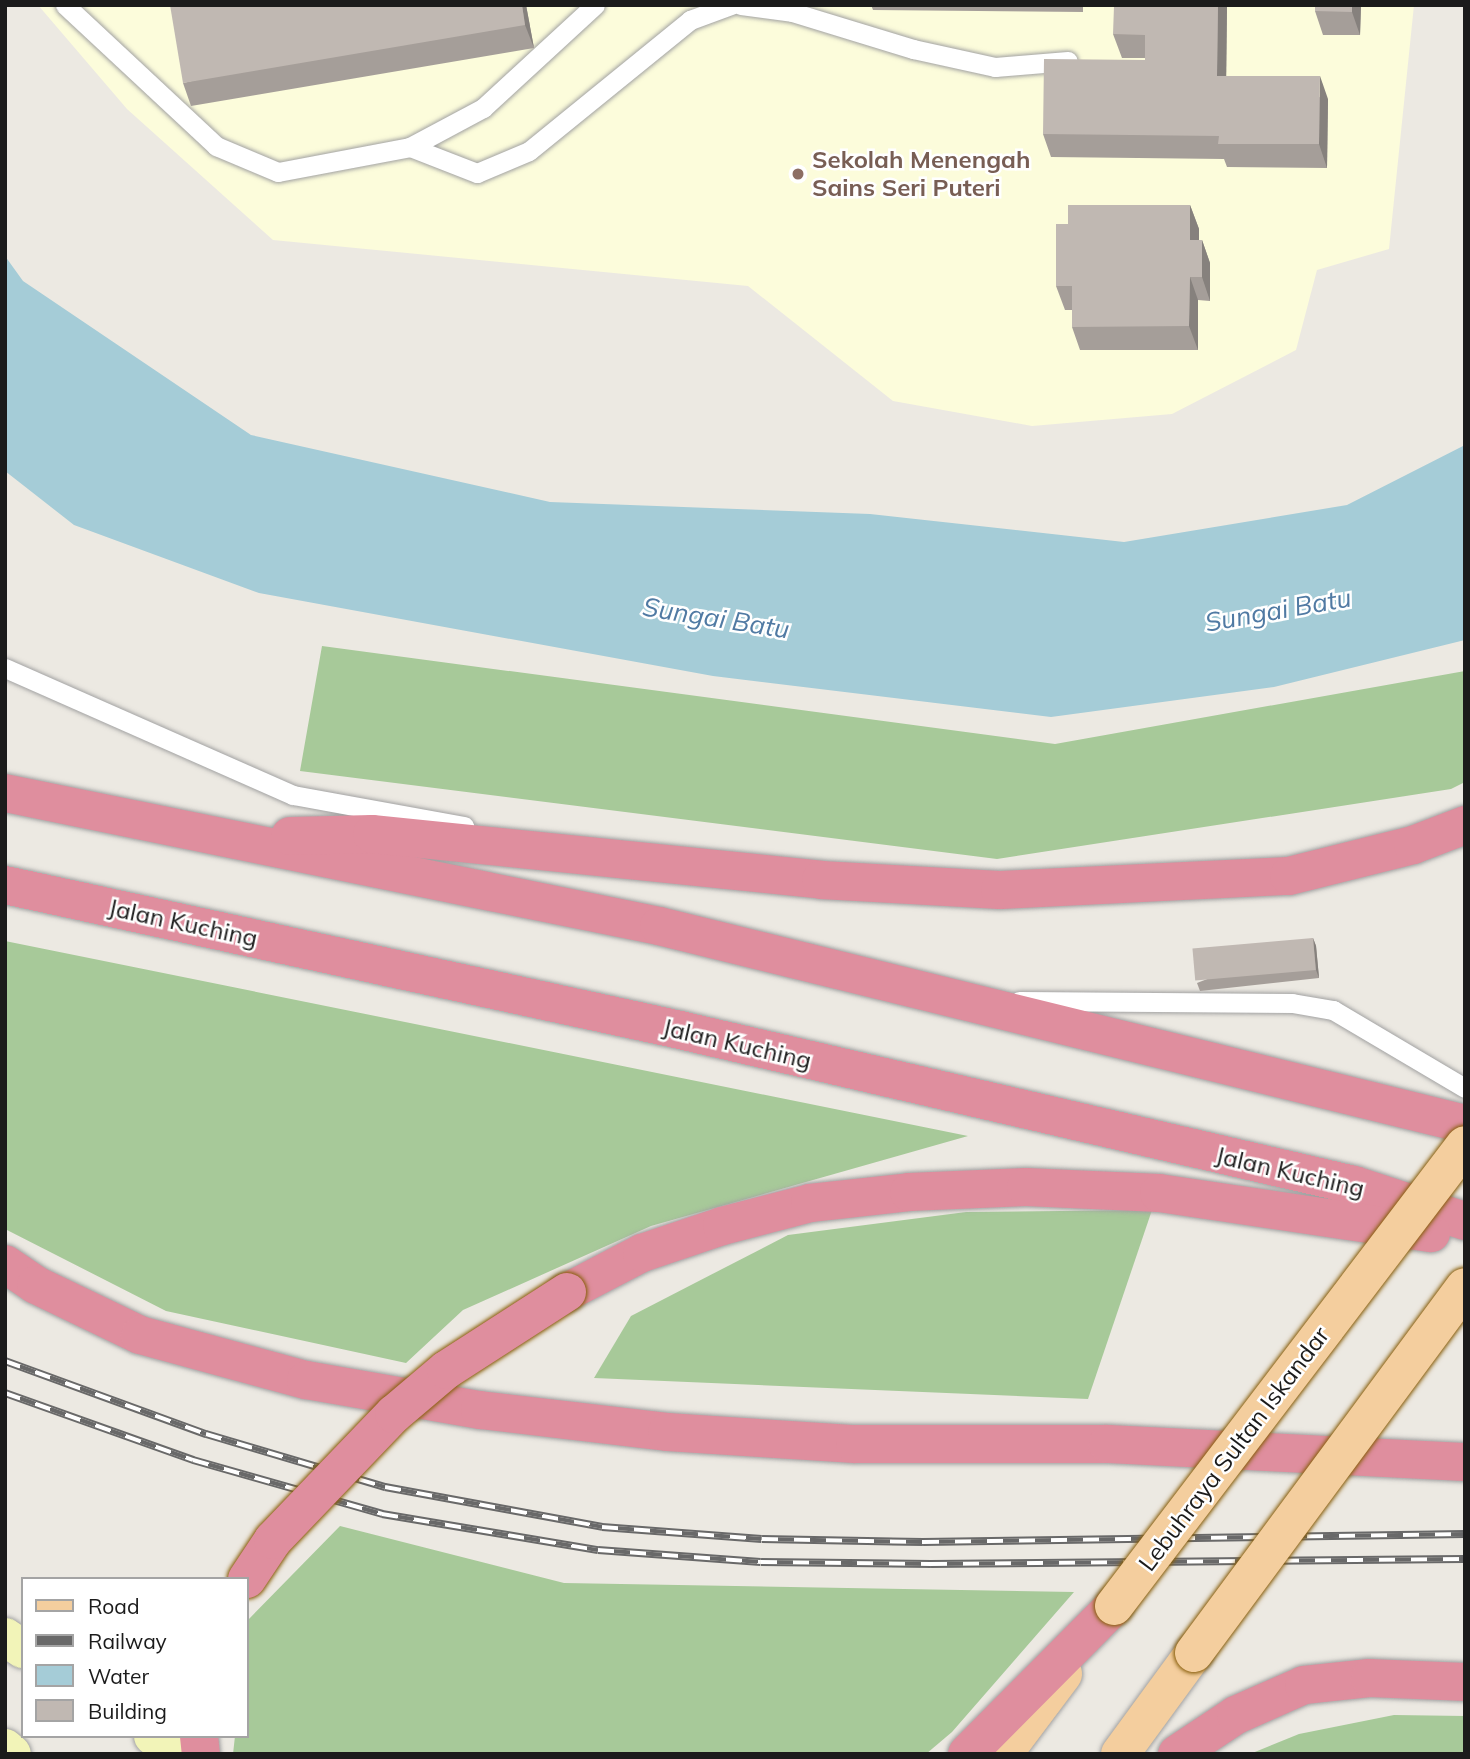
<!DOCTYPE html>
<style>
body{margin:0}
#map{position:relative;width:1470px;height:1759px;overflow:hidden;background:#ece9e2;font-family:Mulish,sans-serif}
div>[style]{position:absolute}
.education>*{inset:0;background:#fcfcdb}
.forest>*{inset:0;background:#a7c999}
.water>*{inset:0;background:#a5ccd7}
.roads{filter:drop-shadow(0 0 2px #a2a2a2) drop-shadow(0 0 2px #a2a2a2)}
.lane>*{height:19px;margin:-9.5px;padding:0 9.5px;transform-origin:9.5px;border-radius:9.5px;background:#fff}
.secondary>*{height:38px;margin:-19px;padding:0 19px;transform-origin:19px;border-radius:19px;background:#f2f4b8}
.primary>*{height:38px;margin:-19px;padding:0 19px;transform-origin:19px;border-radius:19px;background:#f4ce9e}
.highway>*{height:38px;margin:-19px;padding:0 19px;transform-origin:19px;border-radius:19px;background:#df8e9e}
.rail>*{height:8px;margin-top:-4px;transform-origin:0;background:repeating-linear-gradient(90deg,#fff 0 16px,#696969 0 32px);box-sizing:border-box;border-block:2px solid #696969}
.bridges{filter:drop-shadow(0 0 2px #885d0a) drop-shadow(0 0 2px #885d0a)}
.primary-bridge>*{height:38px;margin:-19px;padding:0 19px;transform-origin:19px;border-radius:19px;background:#f4ce9e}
.highway-bridge>*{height:38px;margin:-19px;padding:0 19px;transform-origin:19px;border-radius:19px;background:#df8e9e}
.wall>*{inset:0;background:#a59e99}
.shaded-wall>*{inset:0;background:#86817d}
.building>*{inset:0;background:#c0b8b2;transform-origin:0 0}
.dots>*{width:19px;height:19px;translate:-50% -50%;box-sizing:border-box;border:4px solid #fff;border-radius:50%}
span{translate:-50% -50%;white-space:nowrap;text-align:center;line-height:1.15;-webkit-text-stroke:5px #fff;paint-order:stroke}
.education-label{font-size:24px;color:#785e54;font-weight:700}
.left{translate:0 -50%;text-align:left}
.street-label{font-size:24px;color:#1b1b1b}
.water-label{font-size:26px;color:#507aa3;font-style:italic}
.frame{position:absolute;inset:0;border:7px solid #1b1b1b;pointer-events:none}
.legend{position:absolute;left:21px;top:1577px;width:228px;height:161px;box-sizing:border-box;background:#fff;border:2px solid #a4a4a4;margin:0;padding:9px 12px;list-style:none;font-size:21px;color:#1b1b1b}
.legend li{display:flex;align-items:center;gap:14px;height:35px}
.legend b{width:35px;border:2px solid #a4a4a4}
</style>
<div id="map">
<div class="education">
<i style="clip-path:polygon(38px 5px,1414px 5px,1389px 249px,1317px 270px,1296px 350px,1172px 414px,1032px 426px,893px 401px,748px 286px,273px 240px,127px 109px)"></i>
</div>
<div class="forest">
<i style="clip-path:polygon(322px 646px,1055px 744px,1465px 671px,1465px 782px,1451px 789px,997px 859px,300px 771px)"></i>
<i style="clip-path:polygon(5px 941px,968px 1136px,651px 1226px,463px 1310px,406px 1363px,166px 1311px,5px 1229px)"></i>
<i style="clip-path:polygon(1152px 1210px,1088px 1399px,594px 1378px,631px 1316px,788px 1235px,966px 1212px)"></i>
<i style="clip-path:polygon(340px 1526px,564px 1583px,1074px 1592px,952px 1732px,926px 1754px,233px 1754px,235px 1736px,247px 1736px,248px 1620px)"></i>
<i style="clip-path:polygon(1394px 1715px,1465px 1716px,1465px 1754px,1250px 1754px,1299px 1734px)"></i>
</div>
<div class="water">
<i style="clip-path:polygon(5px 256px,23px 281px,251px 435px,550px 502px,870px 514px,1124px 542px,1347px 505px,1465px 445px,1465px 640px,1274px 687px,1051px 717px,713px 676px,259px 593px,74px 525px,5px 471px)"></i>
</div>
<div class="roads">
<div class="lane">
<i style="left:65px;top:5px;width:207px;rotate:43deg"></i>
<i style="left:216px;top:146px;width:67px;rotate:22.8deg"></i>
<i style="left:278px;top:172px;width:134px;rotate:-10.7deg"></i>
<i style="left:410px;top:147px;width:83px;rotate:-28.1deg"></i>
<i style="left:483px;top:108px;width:152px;rotate:-42.6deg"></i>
<i style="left:741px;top:5px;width:51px;rotate:7.8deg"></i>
<i style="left:792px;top:12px;width:127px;rotate:17deg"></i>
<i style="left:913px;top:49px;width:84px;rotate:12.4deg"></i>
<i style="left:995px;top:67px;width:73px;rotate:-4.7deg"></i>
<i style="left:410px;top:147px;width:72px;rotate:21.2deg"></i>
<i style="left:477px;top:173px;width:56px;rotate:-22.9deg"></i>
<i style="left:529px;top:151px;width:208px;rotate:-39.1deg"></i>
<i style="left:690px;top:20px;width:44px;rotate:-20.1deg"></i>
<i style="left:5px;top:668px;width:315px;rotate:23.8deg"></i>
<i style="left:293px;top:795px;width:174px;rotate:10.3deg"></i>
<i style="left:1019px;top:1001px;width:273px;rotate:0.4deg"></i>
<i style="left:1292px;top:1003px;width:42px;rotate:9.7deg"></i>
<i style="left:1333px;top:1010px;width:153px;rotate:30.6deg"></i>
</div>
<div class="secondary">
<i style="left:5px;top:1637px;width:22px;rotate:34deg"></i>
<i style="left:153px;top:1736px;width:33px;rotate:33deg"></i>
<i style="left:5px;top:1748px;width:9px;rotate:41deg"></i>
</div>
<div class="primary">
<i style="left:1003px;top:1754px;width:100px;rotate:-53.1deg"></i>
<i style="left:1120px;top:1754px;width:125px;rotate:-53.8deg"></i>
</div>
<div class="highway">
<i style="left:5px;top:793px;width:667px;rotate:11.5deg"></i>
<i style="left:659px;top:926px;width:830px;rotate:13.8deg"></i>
<i style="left:290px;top:836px;width:82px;rotate:-1.4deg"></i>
<i style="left:372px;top:834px;width:451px;rotate:5.8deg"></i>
<i style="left:821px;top:880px;width:179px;rotate:3.2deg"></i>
<i style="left:1000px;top:890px;width:289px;rotate:-2.8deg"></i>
<i style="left:1289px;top:876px;width:128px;rotate:-14deg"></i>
<i style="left:1413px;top:845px;width:56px;rotate:-21deg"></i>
<i style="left:5px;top:885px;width:690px;rotate:12.12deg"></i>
<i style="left:680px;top:1030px;width:692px;rotate:12.95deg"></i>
<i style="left:1354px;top:1185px;width:117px;rotate:18deg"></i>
<i style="left:5px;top:1264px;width:37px;rotate:34deg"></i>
<i style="left:36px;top:1285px;width:115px;rotate:25.7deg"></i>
<i style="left:140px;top:1335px;width:172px;rotate:15.2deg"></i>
<i style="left:306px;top:1380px;width:177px;rotate:9.8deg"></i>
<i style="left:480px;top:1410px;width:188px;rotate:6.7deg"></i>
<i style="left:667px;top:1432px;width:188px;rotate:3.7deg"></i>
<i style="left:855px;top:1444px;width:253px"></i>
<i style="left:1108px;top:1444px;width:357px;rotate:2.9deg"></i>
<i style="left:567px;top:1292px;width:85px;rotate:-27.5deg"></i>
<i style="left:642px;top:1253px;width:84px;rotate:-18.6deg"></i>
<i style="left:722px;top:1226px;width:91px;rotate:-14.6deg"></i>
<i style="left:810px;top:1203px;width:100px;rotate:-6.3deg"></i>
<i style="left:909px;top:1192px;width:117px;rotate:-2.4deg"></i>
<i style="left:1026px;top:1187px;width:133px;rotate:2.6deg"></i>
<i style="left:1159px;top:1193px;width:275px;rotate:8.4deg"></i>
<i style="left:199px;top:1736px;width:18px;rotate:84deg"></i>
<i style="left:967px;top:1754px;width:209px;rotate:-45.2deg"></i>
<i style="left:1177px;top:1754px;width:71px;rotate:-33.5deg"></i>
<i style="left:1236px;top:1715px;width:74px;rotate:-23.8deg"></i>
<i style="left:1304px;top:1685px;width:66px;rotate:-6.1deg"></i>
<i style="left:1370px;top:1678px;width:95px;rotate:2.4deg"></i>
</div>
</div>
<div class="rail">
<i style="left:5px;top:1361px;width:214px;rotate:20deg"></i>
<i style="left:206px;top:1434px;width:187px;rotate:16.5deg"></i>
<i style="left:385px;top:1487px;width:221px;rotate:10.4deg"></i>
<i style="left:602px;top:1527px;width:160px;rotate:4.3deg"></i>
<i style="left:762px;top:1539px;width:161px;rotate:1.1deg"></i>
<i style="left:923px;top:1542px;width:542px;rotate:-0.85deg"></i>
<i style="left:5px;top:1393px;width:200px;rotate:19.6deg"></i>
<i style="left:193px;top:1460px;width:197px;rotate:15.9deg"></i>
<i style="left:382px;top:1514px;width:219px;rotate:9.5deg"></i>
<i style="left:598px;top:1550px;width:163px;rotate:4.2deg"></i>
<i style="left:761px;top:1562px;width:170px;rotate:0.7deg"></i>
<i style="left:931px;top:1564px;width:534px;rotate:-0.54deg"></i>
</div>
<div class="bridges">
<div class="primary-bridge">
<i style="left:1114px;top:1606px;width:579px;rotate:-52.71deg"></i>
<i style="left:1194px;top:1653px;width:455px;rotate:-53.5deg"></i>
</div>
<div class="highway-bridge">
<i style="left:247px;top:1579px;width:47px;rotate:-56.3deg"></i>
<i style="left:273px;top:1540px;width:175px;rotate:-46.2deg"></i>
<i style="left:394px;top:1414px;width:68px;rotate:-40.2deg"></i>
<i style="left:446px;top:1370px;width:144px;rotate:-32.8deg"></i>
</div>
</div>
<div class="wall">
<i style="clip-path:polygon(526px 5px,534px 48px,191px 106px,183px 83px)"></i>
<i style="clip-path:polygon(871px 5px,1083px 5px,1083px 12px,873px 10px)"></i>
<i style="clip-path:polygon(1227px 5px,1226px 76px,1328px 99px,1327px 168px,1227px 167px,1224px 159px,1051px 157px,1043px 134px,1145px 60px,1145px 58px,1122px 58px,1113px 34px,1145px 6px)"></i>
<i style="clip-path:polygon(1315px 5px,1361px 5px,1360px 35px,1323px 35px,1315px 11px)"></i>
<i style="clip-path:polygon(1190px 205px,1199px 229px,1199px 240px,1202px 240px,1210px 263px,1210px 301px,1198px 300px,1198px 350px,1080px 350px,1072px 327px,1072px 310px,1065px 310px,1056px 286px,1068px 224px)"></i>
<i style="clip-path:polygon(1313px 938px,1316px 946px,1319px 978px,1200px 991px,1197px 983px)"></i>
</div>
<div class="shaded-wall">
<i style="clip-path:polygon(522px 5px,526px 5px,534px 48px,525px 25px)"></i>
<i style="clip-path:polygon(1218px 5px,1227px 5px,1226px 99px,1217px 76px)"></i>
<i style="clip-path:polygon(1352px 5px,1361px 5px,1360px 35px,1352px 12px)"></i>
<i style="clip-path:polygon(1320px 76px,1328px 99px,1327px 168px,1319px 144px)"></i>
<i style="clip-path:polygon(1190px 205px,1199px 229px,1199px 263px,1190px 240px)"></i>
<i style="clip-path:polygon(1202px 240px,1210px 263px,1210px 301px,1202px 277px)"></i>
<i style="clip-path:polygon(1190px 277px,1198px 300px,1198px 350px,1189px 326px)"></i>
<i style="clip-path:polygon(1313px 938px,1316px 946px,1319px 978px,1316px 970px)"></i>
</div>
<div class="building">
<i style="clip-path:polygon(170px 5px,522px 5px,525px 25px,183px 83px)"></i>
<i style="clip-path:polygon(1145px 5px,1218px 5px,1217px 76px,1320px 76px,1319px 144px,1218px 144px,1219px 136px,1043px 134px,1044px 59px,1145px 60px,1145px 35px,1113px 34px,1114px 6px,1145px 6px)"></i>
<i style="clip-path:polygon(1315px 5px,1352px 5px,1352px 12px,1315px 11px)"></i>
<i style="clip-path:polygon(1068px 205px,1190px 205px,1190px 240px,1202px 240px,1202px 277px,1190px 277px,1189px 326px,1072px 327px,1072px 286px,1056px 286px,1056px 224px,1068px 224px)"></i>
<i style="left:1313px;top:938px;width:32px;height:121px;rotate:85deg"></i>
</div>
<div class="dots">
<i style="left:798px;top:174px;background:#8d6e63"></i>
</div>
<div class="education-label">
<span class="left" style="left:812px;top:174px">Sekolah Menengah<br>Sains Seri Puteri</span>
</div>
<div class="street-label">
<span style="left:183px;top:923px;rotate:12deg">Jalan Kuching</span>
<span style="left:737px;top:1044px;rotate:13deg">Jalan Kuching</span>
<span style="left:1290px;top:1172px;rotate:13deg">Jalan Kuching</span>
<span style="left:1234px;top:1449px;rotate:-53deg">Lebuhraya Sultan Iskandar</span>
</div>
<div class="water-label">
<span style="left:1278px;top:610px;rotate:-10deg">Sungai Batu</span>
<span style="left:716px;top:618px;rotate:9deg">Sungai Batu</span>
</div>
<div class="frame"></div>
<ul class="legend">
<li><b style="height:9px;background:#f4ce9e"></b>Road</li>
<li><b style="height:9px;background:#696969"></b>Railway</li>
<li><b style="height:19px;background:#a5ccd7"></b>Water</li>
<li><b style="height:19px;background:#c0b8b2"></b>Building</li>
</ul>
</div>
